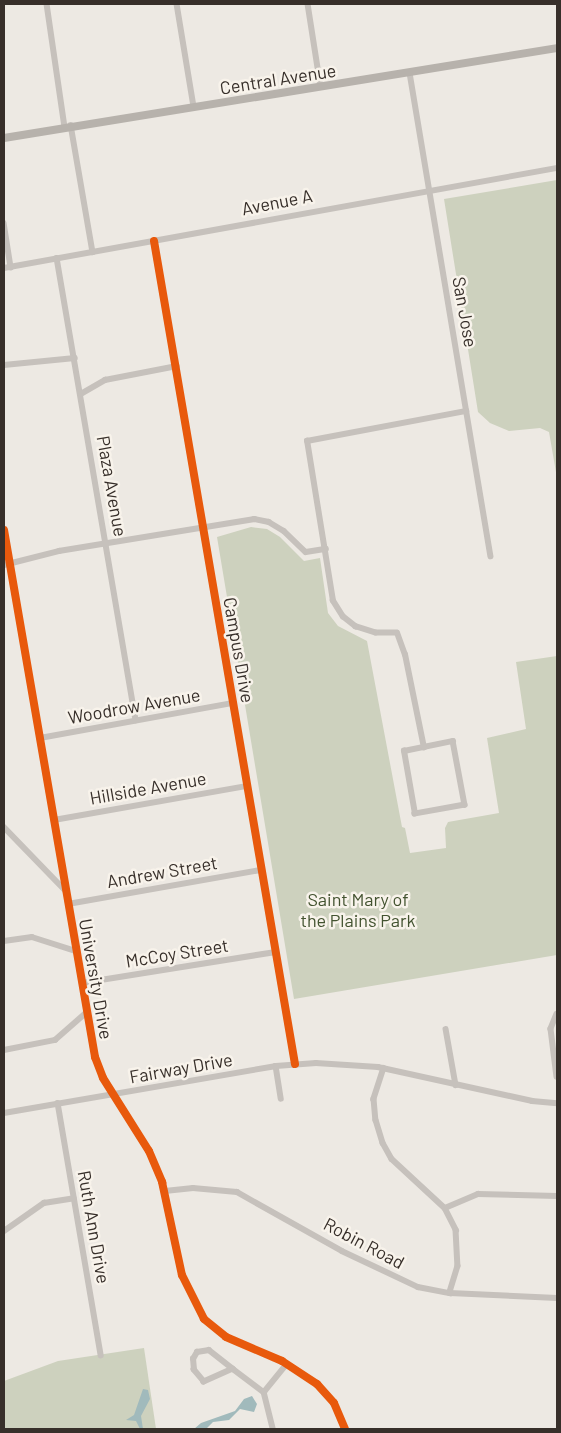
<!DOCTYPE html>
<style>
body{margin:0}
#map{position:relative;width:561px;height:1433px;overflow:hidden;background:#ede9e3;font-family:Barlow,sans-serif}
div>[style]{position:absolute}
.green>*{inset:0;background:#cdd1be}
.water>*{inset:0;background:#a1babc}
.street>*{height:5.5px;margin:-2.75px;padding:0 2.75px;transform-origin:2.75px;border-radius:2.75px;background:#c6c1bc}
.secondary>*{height:8px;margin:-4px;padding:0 4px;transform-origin:4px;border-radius:4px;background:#b7b2ac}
.cycleway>*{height:8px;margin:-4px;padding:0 4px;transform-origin:4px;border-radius:4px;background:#e8590c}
span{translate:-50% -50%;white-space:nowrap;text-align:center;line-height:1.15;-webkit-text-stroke:5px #f8f3eb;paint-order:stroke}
.street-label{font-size:18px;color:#372f2a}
.park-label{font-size:18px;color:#435330}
.frame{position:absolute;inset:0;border:5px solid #372f2a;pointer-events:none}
</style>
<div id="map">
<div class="green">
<i style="clip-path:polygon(557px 180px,557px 478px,549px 432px,540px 428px,509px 431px,490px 423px,478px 412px,444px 199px)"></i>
<i style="clip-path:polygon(251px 527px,267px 529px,280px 537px,304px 561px,320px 558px,328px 613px,338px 626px,367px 641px,402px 827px,405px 828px,410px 853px,446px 848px,445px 828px,448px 822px,499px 813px,487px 738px,526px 729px,516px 662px,557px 656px,557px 955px,294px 999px,217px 537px)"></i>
<i style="clip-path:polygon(144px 1348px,156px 1429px,4px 1429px,4px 1381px,58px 1361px)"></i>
</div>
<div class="water">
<i style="clip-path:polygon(143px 1389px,148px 1390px,150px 1399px,141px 1416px,143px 1429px,140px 1429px,136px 1421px,126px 1420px,134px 1415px)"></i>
<i style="clip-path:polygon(252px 1396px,257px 1404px,254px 1412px,240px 1409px,229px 1420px,213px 1422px,206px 1429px,194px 1429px,201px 1423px,235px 1411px,244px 1399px)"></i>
</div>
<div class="street">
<i style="left:47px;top:4px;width:124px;rotate:81.7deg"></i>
<i style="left:177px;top:4px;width:104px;rotate:80.6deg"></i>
<i style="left:308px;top:4px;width:84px;rotate:81.1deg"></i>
<i style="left:410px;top:73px;width:490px;rotate:80.5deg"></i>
<i style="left:71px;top:125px;width:129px;rotate:80.2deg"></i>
<i style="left:4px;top:223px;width:45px;rotate:81deg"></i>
<i style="left:154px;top:241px;width:835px;rotate:80.28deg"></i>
<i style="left:57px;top:258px;width:469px;rotate:80.3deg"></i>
<i style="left:4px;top:268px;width:562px;rotate:-10.25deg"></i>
<i style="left:4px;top:365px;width:71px;rotate:-5.6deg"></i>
<i style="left:81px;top:394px;width:28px;rotate:-30deg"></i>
<i style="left:105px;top:380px;width:73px;rotate:-11deg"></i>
<i style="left:4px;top:530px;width:535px;rotate:80.2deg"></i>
<i style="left:95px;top:1057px;width:22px;rotate:69deg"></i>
<i style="left:103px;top:1078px;width:86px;rotate:57.8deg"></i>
<i style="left:149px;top:1151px;width:34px;rotate:67deg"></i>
<i style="left:162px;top:1182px;width:95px;rotate:77.9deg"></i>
<i style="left:182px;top:1275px;width:49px;rotate:63.4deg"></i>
<i style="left:204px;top:1319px;width:28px;rotate:39deg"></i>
<i style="left:226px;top:1337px;width:61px;rotate:23.2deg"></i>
<i style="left:282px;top:1361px;width:42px;rotate:33.3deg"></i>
<i style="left:317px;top:1384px;width:25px;rotate:48deg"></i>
<i style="left:334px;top:1403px;width:28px;rotate:67deg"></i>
<i style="left:4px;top:565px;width:57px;rotate:-14.3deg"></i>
<i style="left:59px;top:551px;width:198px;rotate:-9.3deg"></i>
<i style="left:254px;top:519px;width:15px;rotate:11deg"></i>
<i style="left:269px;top:522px;width:17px;rotate:31deg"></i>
<i style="left:284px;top:531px;width:30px;rotate:44deg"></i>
<i style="left:306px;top:552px;width:20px;rotate:-9deg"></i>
<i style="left:40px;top:738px;width:196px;rotate:-10.3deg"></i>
<i style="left:453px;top:741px;width:65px;rotate:79.4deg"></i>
<i style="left:465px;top:805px;width:51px;rotate:169.8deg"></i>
<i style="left:415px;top:814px;width:64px;rotate:-99.9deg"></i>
<i style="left:404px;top:751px;width:50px;rotate:-11.5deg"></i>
<i style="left:424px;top:748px;width:95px;rotate:-101.5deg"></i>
<i style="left:405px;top:655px;width:23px;rotate:-110deg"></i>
<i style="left:397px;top:633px;width:21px;rotate:180deg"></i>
<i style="left:376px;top:633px;width:21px;rotate:-163deg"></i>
<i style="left:356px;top:627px;width:16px;rotate:-142deg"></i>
<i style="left:343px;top:617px;width:19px;rotate:-122deg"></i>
<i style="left:333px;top:601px;width:162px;rotate:-99.2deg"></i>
<i style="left:307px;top:441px;width:162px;rotate:-10.7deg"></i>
<i style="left:54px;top:820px;width:196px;rotate:-10deg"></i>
<i style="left:4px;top:827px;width:88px;rotate:45.9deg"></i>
<i style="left:68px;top:904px;width:196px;rotate:-10deg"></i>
<i style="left:4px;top:941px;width:28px;rotate:-8deg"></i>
<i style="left:32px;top:937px;width:46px;rotate:17.7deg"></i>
<i style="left:82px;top:983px;width:196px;rotate:-9.1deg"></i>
<i style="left:557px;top:1014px;width:16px;rotate:112deg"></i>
<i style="left:551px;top:1029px;width:48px;rotate:82.9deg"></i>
<i style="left:446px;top:1029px;width:57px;rotate:79.9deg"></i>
<i style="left:4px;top:1050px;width:52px;rotate:-11.1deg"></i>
<i style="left:55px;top:1040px;width:43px;rotate:-41.2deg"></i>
<i style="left:276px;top:1066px;width:33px;rotate:81deg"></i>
<i style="left:384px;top:1068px;width:33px;rotate:108deg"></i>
<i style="left:374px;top:1099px;width:21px;rotate:85deg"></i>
<i style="left:376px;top:1120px;width:24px;rotate:73deg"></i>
<i style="left:383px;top:1143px;width:18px;rotate:61deg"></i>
<i style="left:392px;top:1159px;width:72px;rotate:42.8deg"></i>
<i style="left:445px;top:1208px;width:25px;rotate:63deg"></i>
<i style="left:456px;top:1230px;width:36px;rotate:87deg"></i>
<i style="left:458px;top:1266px;width:28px;rotate:107deg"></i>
<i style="left:58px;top:1103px;width:256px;rotate:80.3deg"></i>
<i style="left:4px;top:1113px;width:276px;rotate:-9.8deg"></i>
<i style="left:276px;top:1066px;width:40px;rotate:-4.3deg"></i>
<i style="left:316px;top:1063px;width:62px;rotate:3.7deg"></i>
<i style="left:378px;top:1067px;width:158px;rotate:12.4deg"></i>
<i style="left:532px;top:1101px;width:25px;rotate:5deg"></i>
<i style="left:165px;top:1191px;width:28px;rotate:-6deg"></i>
<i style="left:193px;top:1188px;width:44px;rotate:5.2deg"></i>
<i style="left:237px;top:1192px;width:120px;rotate:29.3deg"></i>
<i style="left:342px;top:1251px;width:84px;rotate:25.3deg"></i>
<i style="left:418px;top:1287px;width:33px;rotate:11deg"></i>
<i style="left:450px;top:1293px;width:107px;rotate:2.7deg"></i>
<i style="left:445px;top:1208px;width:36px;rotate:-23deg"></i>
<i style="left:478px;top:1194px;width:79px;rotate:1.5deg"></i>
<i style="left:4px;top:1231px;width:49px;rotate:-35deg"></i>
<i style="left:44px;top:1203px;width:30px;rotate:-9deg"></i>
<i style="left:209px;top:1350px;width:31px;rotate:38deg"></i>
<i style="left:233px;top:1369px;width:32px;rotate:156deg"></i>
<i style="left:204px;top:1382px;width:16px;rotate:-130deg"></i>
<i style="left:194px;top:1370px;width:11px;rotate:-95deg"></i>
<i style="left:193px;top:1359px;width:8px;rotate:-60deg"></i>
<i style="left:197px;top:1352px;width:12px;rotate:-9deg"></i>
<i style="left:233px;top:1369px;width:39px;rotate:37deg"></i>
<i style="left:264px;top:1392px;width:38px;rotate:76deg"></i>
<i style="left:264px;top:1392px;width:36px;rotate:-51deg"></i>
</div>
<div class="secondary">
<i style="left:4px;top:138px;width:560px;rotate:-9.24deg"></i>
</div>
<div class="cycleway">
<i style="left:154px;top:241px;width:835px;rotate:80.28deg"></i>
<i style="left:4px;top:530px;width:535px;rotate:80.2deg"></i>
<i style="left:95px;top:1057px;width:22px;rotate:69deg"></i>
<i style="left:103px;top:1078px;width:86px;rotate:57.8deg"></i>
<i style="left:149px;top:1151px;width:34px;rotate:67deg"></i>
<i style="left:162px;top:1182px;width:95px;rotate:77.9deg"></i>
<i style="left:182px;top:1275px;width:49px;rotate:63.4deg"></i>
<i style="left:204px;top:1319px;width:28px;rotate:39deg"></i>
<i style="left:226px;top:1337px;width:61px;rotate:23.2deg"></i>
<i style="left:282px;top:1361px;width:42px;rotate:33.3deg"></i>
<i style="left:317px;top:1384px;width:25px;rotate:48deg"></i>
<i style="left:334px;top:1403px;width:28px;rotate:67deg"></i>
</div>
<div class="street-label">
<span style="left:278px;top:79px;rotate:-9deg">Central Avenue</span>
<span style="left:277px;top:202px;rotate:-11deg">Avenue A</span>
<span style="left:465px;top:312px;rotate:80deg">San Jose</span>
<span style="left:112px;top:486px;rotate:80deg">Plaza Avenue</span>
<span style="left:239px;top:650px;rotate:80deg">Campus Drive</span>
<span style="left:134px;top:706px;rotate:-10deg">Woodrow Avenue</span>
<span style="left:148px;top:788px;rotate:-10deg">Hillside Avenue</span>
<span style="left:162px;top:872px;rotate:-10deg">Andrew Street</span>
<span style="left:177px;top:953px;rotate:-9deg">McCoy Street</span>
<span style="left:96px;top:979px;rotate:80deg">University Drive</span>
<span style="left:181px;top:1068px;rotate:-10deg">Fairway Drive</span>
<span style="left:94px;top:1227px;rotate:80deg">Ruth Ann Drive</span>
<span style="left:364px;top:1243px;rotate:28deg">Robin Road</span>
</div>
<div class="park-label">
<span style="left:358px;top:910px">Saint Mary of<br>the Plains Park</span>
</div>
<div class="frame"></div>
</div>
